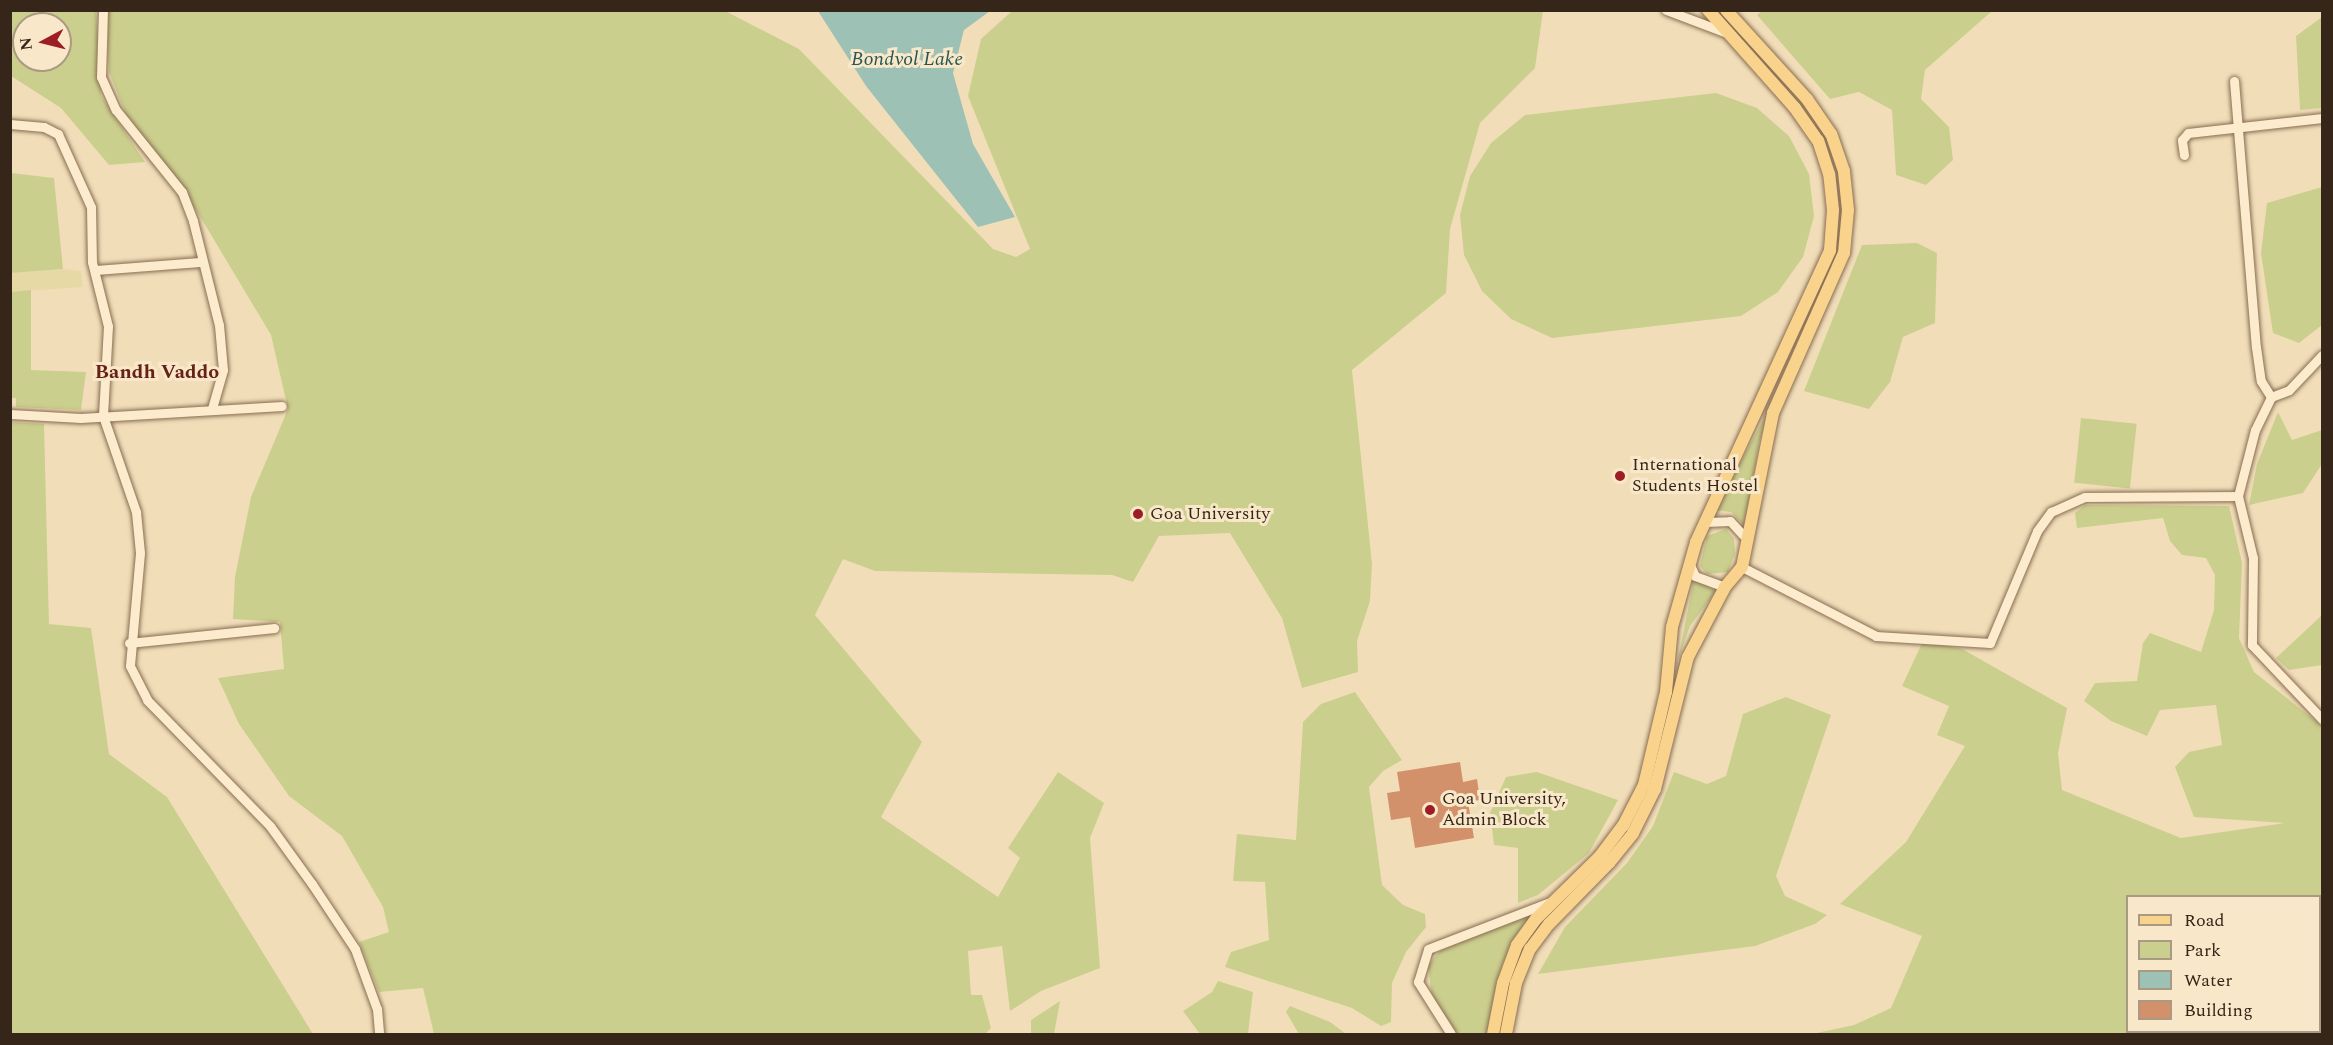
<!DOCTYPE html>
<style>
body{margin:0}
#map{position:relative;width:2333px;height:1045px;overflow:hidden;background:#f1deb9;font-family:Spectral,serif}
div>[style]{position:absolute}
.farmland>*{inset:0;background:#e7d9a6}
.green>*{inset:0;background:#cbcf8d;transform-origin:0 0}
.water>*{inset:0;background:#9ec1b5}
.building>*{inset:0;background:#d3916b}
.roads{filter:drop-shadow(0 0 2px #886d53) drop-shadow(0 0 2px #886d53)}
.minor>*{height:9px;margin:-4.5px;padding:0 4.5px;transform-origin:4.5px;border-radius:4.5px;background:#fcebcc}
.major>*{height:12px;margin:-6px;padding:0 6px;transform-origin:6px;border-radius:6px;background:#f9d28c}
.dots>*{width:16px;height:16px;translate:-50% -50%;box-sizing:border-box;border:3px solid #f8e8c9;border-radius:50%}
span{translate:-50% -50%;white-space:nowrap;text-align:center;line-height:1.15;-webkit-text-stroke:6px #f8e8c9;paint-order:stroke}
.poi-label{font-size:18px;color:#362619}
.left{translate:0 -50%;text-align:left}
.water-label{font-size:20px;color:#275752;font-style:italic}
.neighbourhood-label{font-size:20px;color:#662215;font-weight:700}
.frame{position:absolute;inset:0;border:12px solid #362619;pointer-events:none}
.legend{position:absolute;left:2126px;top:895px;width:195px;height:138px;box-sizing:border-box;background:#f8e8c9;border:2px solid #aa9a83;margin:0;padding:8px 10px;list-style:none;font-size:18px;color:#362619}
.legend li{display:flex;align-items:center;gap:12px;height:30px}
.legend b{width:30px;border:2px solid #aa9a83}
.north{position:absolute;left:12px;top:12px;width:60px;height:60px;box-sizing:border-box;background:#f8e8c9;border:2px solid #aa9a83;border-radius:50%;rotate:263deg;font-size:16px;font-weight:700;line-height:24px;text-align:center;color:#362619}
.north::after{content:'';display:block;margin:auto;width:21px;height:27px;background:#9c1e25;clip-path:polygon(50% 0,100% 100%,50% 72%,0 100%)}
</style>
<div id="map">
<div class="farmland">
<i style="clip-path:polygon(63px 269px,81px 271px,83px 287px,11px 292px,11px 273px)"></i>
</div>
<div class="green">
<i style="clip-path:polygon(evenodd,10px 11px,96px 11px,101px 96px,145px 162px,109px 165px,61px 108px,11px 76px,10px 11px,24px 24px,60px 24px,60px 60px,24px 60px,24px 24px)"></i>
<i style="clip-path:polygon(107px 11px,725px 11px,799px 49px,993px 249px,1016px 257px,1030px 249px,968px 96px,981px 39px,1012px 11px,1543px 11px,1535px 68px,1480px 123px,1450px 229px,1446px 293px,1352px 370px,1372px 564px,1370px 601px,1357px 641px,1358px 672px,1302px 688px,1282px 618px,1230px 533px,1159px 536px,1133px 582px,1112px 575px,875px 571px,843px 559px,815px 615px,922px 742px,881px 817px,998px 897px,1020px 858px,1008px 848px,1058px 772px,1104px 803px,1090px 838px,1100px 968px,1041px 991px,1010px 1011px,1002px 946px,968px 951px,971px 995px,982px 995px,991px 1028px,985px 1034px,434px 1034px,423px 988px,379px 992px,359px 942px,389px 932px,383px 907px,342px 836px,289px 796px,239px 724px,218px 678px,284px 669px,280px 622px,233px 619px,235px 577px,251px 497px,288px 409px,271px 335px,198px 213px,125px 112px,109px 72px)"></i>
<i style="clip-path:polygon(1762px 11px,1992px 11px,1925px 70px,1921px 99px,1949px 127px,1953px 160px,1926px 185px,1896px 175px,1892px 110px,1859px 92px,1830px 99px,1757px 15px)"></i>
<i style="clip-path:polygon(2322px 17px,2322px 108px,2300px 110px,2296px 36px)"></i>
<i style="clip-path:polygon(1716px 93px,1757px 108px,1789px 136px,1809px 174px,1814px 216px,1803px 257px,1778px 292px,1741px 316px,1552px 338px,1511px 319px,1482px 291px,1464px 255px,1460px 215px,1470px 176px,1491px 143px,1525px 115px)"></i>
<i style="clip-path:polygon(11px 173px,54px 178px,63px 269px,11px 273px)"></i>
<i style="clip-path:polygon(2322px 187px,2322px 325px,2299px 343px,2273px 333px,2261px 253px,2267px 203px)"></i>
<i style="clip-path:polygon(1917px 243px,1937px 253px,1935px 323px,1903px 337px,1890px 382px,1869px 409px,1804px 391px,1862px 245px)"></i>
<i style="clip-path:polygon(31px 290px,31px 370px,86px 372px,81px 410px,16px 407px,16px 398px,11px 398px,11px 292px)"></i>
<i style="clip-path:polygon(1778px 392px,1759px 442px,1746px 527px,1731px 512px,1715px 510px)"></i>
<i style="clip-path:polygon(2278px 412px,2292px 440px,2322px 430px,2322px 464px,2303px 493px,2249px 505px,2257px 464px)"></i>
<i style="left:2081px;top:418px;width:56px;height:65px;rotate:6deg"></i>
<i style="clip-path:polygon(10px 422px,44px 424px,49px 624px,91px 628px,109px 754px,167px 797px,313px 1034px,11px 1034px)"></i>
<i style="clip-path:polygon(evenodd,2085px 505px,2229px 506px,2242px 563px,2239px 638px,2254px 672px,2322px 726px,2322px 1034px,1812px 1034px,1854px 1025px,1891px 1008px,1922px 936px,1840px 904px,1906px 842px,1965px 746px,1937px 735px,1949px 706px,1902px 686px,1923px 641px,1962px 649px,2067px 708px,2058px 753px,2062px 790px,2181px 838px,2285px 823px,2194px 817px,2175px 767px,2189px 752px,2222px 745px,2216px 705px,2160px 710px,2147px 736px,2111px 721px,2084px 701px,2095px 683px,2137px 681px,2143px 643px,2150px 633px,2201px 652px,2214px 610px,2215px 575px,2206px 558px,2182px 555px,2170px 541px,2163px 518px,2077px 528px,2075px 513px,2085px 505px,2128px 896px,2320px 896px,2320px 1032px,2128px 1032px,2128px 896px)"></i>
<i style="clip-path:polygon(1726px 529px,1734px 539px,1735px 554px,1728px 572px,1707px 574px,1700px 566px,1707px 536px)"></i>
<i style="clip-path:polygon(1694px 579px,1716px 591px,1690px 626px,1678px 660px)"></i>
<i style="clip-path:polygon(2322px 615px,2322px 665px,2289px 670px,2276px 658px)"></i>
<i style="clip-path:polygon(1355px 692px,1402px 760px,1383px 771px,1369px 787px,1382px 885px,1403px 905px,1425px 914px,1426px 927px,1406px 952px,1392px 983px,1391px 1022px,1381px 1026px,1352px 1008px,1225px 967px,1231px 952px,1269px 940px,1265px 882px,1233px 881px,1237px 834px,1296px 840px,1303px 722px,1321px 704px)"></i>
<i style="clip-path:polygon(1786px 697px,1831px 715px,1776px 876px,1785px 896px,1827px 915px,1815px 924px,1755px 946px,1538px 974px,1565px 927px,1627px 863px,1653px 826px,1674px 772px,1707px 784px,1726px 776px,1743px 714px)"></i>
<i style="clip-path:polygon(1537px 772px,1618px 800px,1589px 853px,1538px 895px,1518px 903px,1518px 848px,1494px 845px,1490px 813px,1506px 777px)"></i>
<i style="clip-path:polygon(1537px 913px,1503px 963px,1487px 1034px,1455px 1034px,1433px 1004px,1428px 966px,1439px 952px,1458px 941px)"></i>
<i style="clip-path:polygon(1218px 981px,1253px 992px,1248px 1034px,1200px 1034px,1183px 1011px,1212px 992px)"></i>
<i style="clip-path:polygon(1060px 1001px,1054px 1034px,1031px 1034px,1031px 1020px)"></i>
<i style="clip-path:polygon(1290px 1006px,1330px 1022px,1346px 1034px,1299px 1034px,1286px 1012px)"></i>
</div>
<div class="water">
<i style="clip-path:polygon(818px 11px,990px 11px,964px 30px,953px 73px,973px 144px,1015px 217px,978px 227px,866px 86px)"></i>
</div>
<div class="building">
<i style="clip-path:polygon(1460px 762px,1463px 782px,1477px 779px,1480px 800px,1468px 802px,1474px 838px,1415px 848px,1410px 817px,1391px 820px,1387px 793px,1400px 791px,1397px 772px)"></i>
</div>
<div class="roads">
<div class="minor">
<i style="left:103px;top:10px;width:67px;rotate:91.7deg"></i>
<i style="left:101px;top:77px;width:36px;rotate:66deg"></i>
<i style="left:116px;top:110px;width:105px;rotate:51.2deg"></i>
<i style="left:182px;top:192px;width:31px;rotate:69deg"></i>
<i style="left:193px;top:221px;width:107px;rotate:76deg"></i>
<i style="left:219px;top:325px;width:45px;rotate:84.9deg"></i>
<i style="left:223px;top:370px;width:40px;rotate:106deg"></i>
<i style="left:1666px;top:10px;width:65px;rotate:20.7deg"></i>
<i style="left:2234px;top:81px;width:267px;rotate:85.3deg"></i>
<i style="left:2256px;top:347px;width:34px;rotate:82deg"></i>
<i style="left:2261px;top:381px;width:19px;rotate:58deg"></i>
<i style="left:10px;top:124px;width:34px;rotate:5deg"></i>
<i style="left:44px;top:127px;width:16px;rotate:27deg"></i>
<i style="left:58px;top:134px;width:80px;rotate:65.7deg"></i>
<i style="left:91px;top:207px;width:55px;rotate:89deg"></i>
<i style="left:92px;top:262px;width:66px;rotate:76deg"></i>
<i style="left:108px;top:326px;width:90px;rotate:93.2deg"></i>
<i style="left:103px;top:416px;width:102px;rotate:71deg"></i>
<i style="left:136px;top:512px;width:41px;rotate:84.4deg"></i>
<i style="left:140px;top:553px;width:113px;rotate:95.1deg"></i>
<i style="left:130px;top:666px;width:38px;rotate:63deg"></i>
<i style="left:147px;top:700px;width:176px;rotate:45.7deg"></i>
<i style="left:270px;top:826px;width:72px;rotate:54.1deg"></i>
<i style="left:312px;top:884px;width:78px;rotate:56.5deg"></i>
<i style="left:355px;top:949px;width:64px;rotate:69.9deg"></i>
<i style="left:377px;top:1009px;width:25px;rotate:85deg"></i>
<i style="left:2184px;top:155px;width:15px;rotate:-98deg"></i>
<i style="left:2182px;top:140px;width:9px;rotate:-49deg"></i>
<i style="left:2188px;top:133px;width:135px;rotate:-6.4deg"></i>
<i style="left:97px;top:270px;width:105px;rotate:-4.4deg"></i>
<i style="left:10px;top:414px;width:71px;rotate:3.2deg"></i>
<i style="left:81px;top:418px;width:201px;rotate:-3.4deg"></i>
<i style="left:2238px;top:496px;width:64px;rotate:76.4deg"></i>
<i style="left:2253px;top:558px;width:87px;rotate:90.7deg"></i>
<i style="left:2252px;top:645px;width:102px;rotate:46.6deg"></i>
<i style="left:1705px;top:522px;width:25px;rotate:-2deg"></i>
<i style="left:1730px;top:521px;width:19px;rotate:47deg"></i>
<i style="left:1689px;top:563px;width:14px;rotate:65deg"></i>
<i style="left:1695px;top:576px;width:32px;rotate:20deg"></i>
<i style="left:1742px;top:567px;width:151px;rotate:27.2deg"></i>
<i style="left:1876px;top:636px;width:114px;rotate:3.5deg"></i>
<i style="left:1990px;top:643px;width:121px;rotate:-67.2deg"></i>
<i style="left:2037px;top:531px;width:24px;rotate:-54deg"></i>
<i style="left:2051px;top:512px;width:37px;rotate:-24deg"></i>
<i style="left:2085px;top:497px;width:153px;rotate:-0.4deg"></i>
<i style="left:2238px;top:496px;width:68px;rotate:-75.6deg"></i>
<i style="left:2255px;top:430px;width:37px;rotate:-64deg"></i>
<i style="left:2271px;top:397px;width:19px;rotate:-21deg"></i>
<i style="left:2289px;top:390px;width:48px;rotate:-46.7deg"></i>
<i style="left:129px;top:643px;width:146px;rotate:-5.9deg"></i>
<i style="left:1451px;top:1034px;width:62px;rotate:-122.4deg"></i>
<i style="left:1418px;top:982px;width:34px;rotate:-73deg"></i>
<i style="left:1428px;top:949px;width:131px;rotate:-21.1deg"></i>
</div>
<div class="major">
<i style="left:1493px;top:1034px;width:52px;rotate:-78.9deg"></i>
<i style="left:1503px;top:983px;width:40px;rotate:-69.8deg"></i>
<i style="left:1517px;top:945px;width:32px;rotate:-54deg"></i>
<i style="left:1536px;top:919px;width:90px;rotate:-44.5deg"></i>
<i style="left:1600px;top:856px;width:38px;rotate:-53deg"></i>
<i style="left:1623px;top:826px;width:46px;rotate:-62.9deg"></i>
<i style="left:1644px;top:785px;width:96px;rotate:-76.7deg"></i>
<i style="left:1666px;top:692px;width:65px;rotate:-84.7deg"></i>
<i style="left:1672px;top:627px;width:88px;rotate:-74.2deg"></i>
<i style="left:1696px;top:542px;width:321px;rotate:-65.3deg"></i>
<i style="left:1830px;top:250px;width:40px;rotate:-85.7deg"></i>
<i style="left:1833px;top:210px;width:36px;rotate:-96deg"></i>
<i style="left:1829px;top:174px;width:35px;rotate:-108deg"></i>
<i style="left:1818px;top:141px;width:40px;rotate:-124.9deg"></i>
<i style="left:1795px;top:108px;width:131px;rotate:-131.6deg"></i>
<i style="left:1506px;top:1034px;width:52px;rotate:-78.9deg"></i>
<i style="left:1516px;top:983px;width:37px;rotate:-68deg"></i>
<i style="left:1530px;top:949px;width:31px;rotate:-53deg"></i>
<i style="left:1549px;top:924px;width:86px;rotate:-45.5deg"></i>
<i style="left:1609px;top:863px;width:38px;rotate:-51deg"></i>
<i style="left:1633px;top:833px;width:49px;rotate:-63.4deg"></i>
<i style="left:1655px;top:789px;width:136px;rotate:-76deg"></i>
<i style="left:1688px;top:657px;width:79px;rotate:-62.1deg"></i>
<i style="left:1725px;top:587px;width:26px;rotate:-50deg"></i>
<i style="left:1742px;top:567px;width:157px;rotate:-78.6deg"></i>
<i style="left:1773px;top:413px;width:175px;rotate:-66.1deg"></i>
<i style="left:1844px;top:253px;width:43px;rotate:-84.7deg"></i>
<i style="left:1848px;top:210px;width:39px;rotate:-96deg"></i>
<i style="left:1844px;top:171px;width:39px;rotate:-109deg"></i>
<i style="left:1831px;top:134px;width:42px;rotate:-124.4deg"></i>
<i style="left:1807px;top:99px;width:120px;rotate:-132.3deg"></i>
</div>
</div>
<div class="dots">
<i style="left:1620px;top:476px;background:#9c1e25"></i>
<i style="left:1138px;top:514px;background:#9c1e25"></i>
<i style="left:1430px;top:810px;background:#9c1e25"></i>
</div>
<div class="poi-label">
<span class="left" style="left:1632px;top:476px">International<br>Students Hostel</span>
<span class="left" style="left:1150px;top:514px">Goa University</span>
<span class="left" style="left:1442px;top:810px">Goa University,<br>Admin Block</span>
</div>
<div class="water-label">
<span style="left:907px;top:59px">Bondvol Lake</span>
</div>
<div class="neighbourhood-label">
<span style="left:157px;top:372px">Bandh Vaddo</span>
</div>
<div class="frame"></div>
<ul class="legend">
<li><b style="height:8px;background:#f9d28c"></b>Road</li>
<li><b style="height:16px;background:#cbcf8d"></b>Park</li>
<li><b style="height:16px;background:#9ec1b5"></b>Water</li>
<li><b style="height:16px;background:#d3916b"></b>Building</li>
</ul>
<div class="north">N</div>
</div>
